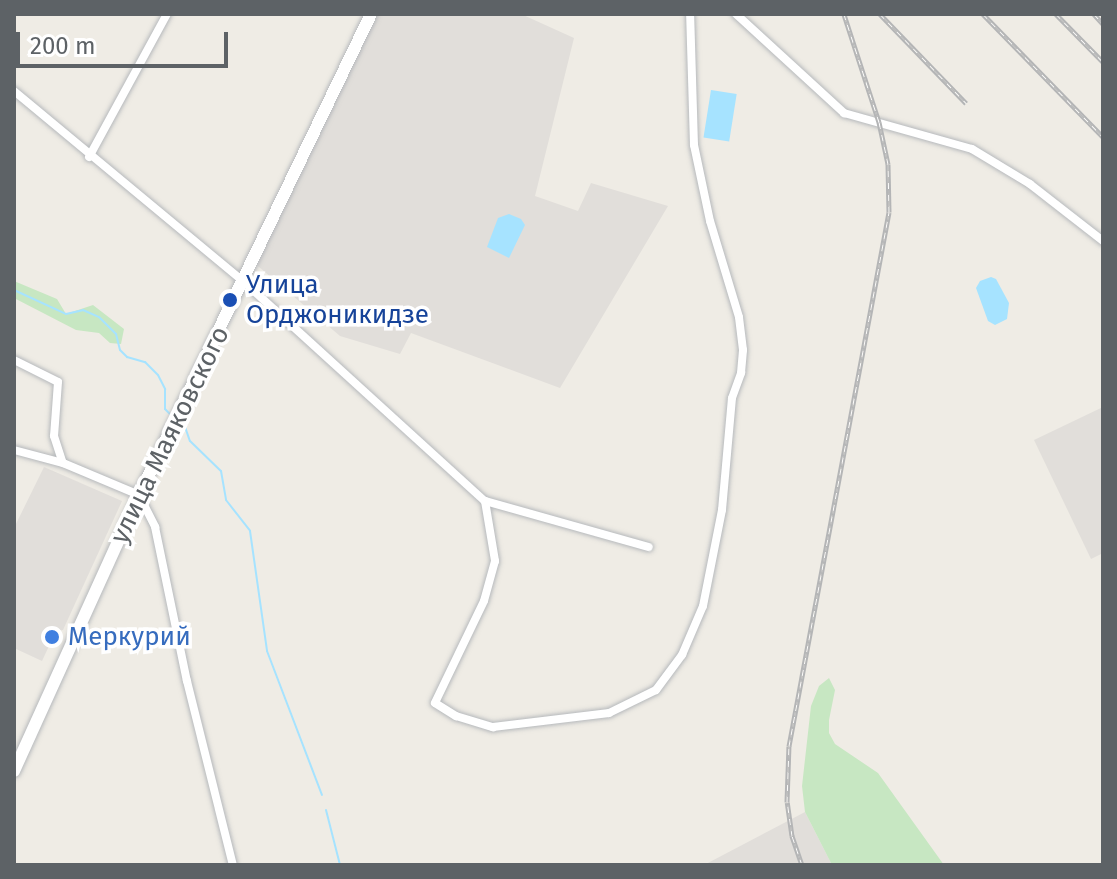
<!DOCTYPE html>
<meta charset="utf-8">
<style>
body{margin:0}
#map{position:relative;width:1117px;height:879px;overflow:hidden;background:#efece5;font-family:"Fira Sans",sans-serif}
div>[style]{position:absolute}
.industrial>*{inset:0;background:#e1deda}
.green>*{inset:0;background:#c7e7c2}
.water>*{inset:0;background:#a6e3ff;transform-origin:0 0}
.stream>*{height:2px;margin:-1px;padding:0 1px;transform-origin:1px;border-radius:1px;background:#a6e3ff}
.roads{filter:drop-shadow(0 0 2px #b6b9bc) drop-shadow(0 0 2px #b6b9bc)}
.street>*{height:8px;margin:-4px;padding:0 4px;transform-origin:4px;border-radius:4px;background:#fff}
.secondary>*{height:12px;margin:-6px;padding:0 6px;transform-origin:6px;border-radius:6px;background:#fff}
.rail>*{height:5px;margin-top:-2.5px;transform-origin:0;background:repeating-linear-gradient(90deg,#fff 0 6px,#b4b5b6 0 12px);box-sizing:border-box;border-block:2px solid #b4b5b6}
.dots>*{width:22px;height:22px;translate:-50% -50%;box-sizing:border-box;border:4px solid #fff;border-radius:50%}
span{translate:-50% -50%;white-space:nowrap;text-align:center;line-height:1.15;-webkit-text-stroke:7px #fff;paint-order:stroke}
.transit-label{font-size:26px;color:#164399}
.left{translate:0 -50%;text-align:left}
.street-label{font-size:26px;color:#5d6266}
.shop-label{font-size:26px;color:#366cbe}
.frame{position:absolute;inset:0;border:16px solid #5d6266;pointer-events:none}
.scale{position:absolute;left:16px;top:32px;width:212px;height:36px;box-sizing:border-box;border:4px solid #5d6266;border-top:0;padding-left:10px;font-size:24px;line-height:28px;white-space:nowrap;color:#5d6266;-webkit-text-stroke:6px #fff;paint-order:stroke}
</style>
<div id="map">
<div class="industrial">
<i style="clip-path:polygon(371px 14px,521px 14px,574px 38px,535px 196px,578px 211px,591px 183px,668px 206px,560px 388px,411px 333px,400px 354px,340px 336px,253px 262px)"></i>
<i style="clip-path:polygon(1103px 407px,1103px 553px,1091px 559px,1034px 440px)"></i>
<i style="clip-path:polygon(44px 467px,122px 501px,63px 630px,56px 631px,42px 661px,14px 648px,14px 528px)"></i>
<i style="clip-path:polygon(805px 812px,832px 865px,704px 865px)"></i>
</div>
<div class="green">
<i style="clip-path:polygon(14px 281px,57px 299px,66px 314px,93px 305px,124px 329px,121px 344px,110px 343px,99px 333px,76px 330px,14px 298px)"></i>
<i style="clip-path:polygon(829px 678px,835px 690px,829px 720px,829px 733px,835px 744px,878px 773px,944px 865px,832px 865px,805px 812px,802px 786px,811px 706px,819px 686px)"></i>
</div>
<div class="water">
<i style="left:711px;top:90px;width:26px;height:48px;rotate:9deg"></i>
<i style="clip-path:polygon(509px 214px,521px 219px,525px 225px,509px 258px,487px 247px,498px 218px)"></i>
<i style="clip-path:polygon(991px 277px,996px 279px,1009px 303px,1007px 319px,995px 325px,988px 321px,976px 288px,980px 281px)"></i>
</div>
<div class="stream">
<i style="left:14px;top:290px;width:57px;rotate:24.8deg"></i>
<i style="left:66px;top:314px;width:17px;rotate:-13deg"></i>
<i style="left:83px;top:310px;width:17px;rotate:24deg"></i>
<i style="left:99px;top:317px;width:24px;rotate:45deg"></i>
<i style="left:116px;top:334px;width:16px;rotate:76deg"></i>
<i style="left:120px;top:350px;width:10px;rotate:45deg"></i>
<i style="left:127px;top:357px;width:19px;rotate:16deg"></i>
<i style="left:145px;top:362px;width:18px;rotate:45deg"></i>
<i style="left:158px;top:375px;width:16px;rotate:63deg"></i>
<i style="left:165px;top:389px;width:20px;rotate:90deg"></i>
<i style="left:165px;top:409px;width:7px;rotate:45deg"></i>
<i style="left:183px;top:421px;width:21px;rotate:71deg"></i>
<i style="left:190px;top:441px;width:43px;rotate:44.1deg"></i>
<i style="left:221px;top:471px;width:29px;rotate:80deg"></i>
<i style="left:226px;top:500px;width:39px;rotate:52deg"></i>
<i style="left:250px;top:531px;width:121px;rotate:81.9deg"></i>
<i style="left:267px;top:651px;width:154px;rotate:69.1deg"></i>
<i style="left:326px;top:810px;width:57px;rotate:75.7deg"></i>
</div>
<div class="roads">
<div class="street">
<i style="left:736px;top:14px;width:147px;rotate:42.5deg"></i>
<i style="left:844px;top:113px;width:133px;rotate:15.7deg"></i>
<i style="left:972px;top:149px;width:68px;rotate:31.1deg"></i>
<i style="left:1030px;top:184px;width:93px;rotate:38deg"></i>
<i style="left:14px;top:91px;width:299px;rotate:39.7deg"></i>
<i style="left:244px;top:282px;width:326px;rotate:42.3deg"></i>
<i style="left:89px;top:157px;width:163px;rotate:-61.4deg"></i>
<i style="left:14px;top:360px;width:49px;rotate:26.6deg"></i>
<i style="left:58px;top:382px;width:54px;rotate:94.2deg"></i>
<i style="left:54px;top:436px;width:28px;rotate:72deg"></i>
<i style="left:14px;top:450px;width:51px;rotate:14.9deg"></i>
<i style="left:63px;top:463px;width:82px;rotate:22.8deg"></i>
<i style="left:139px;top:495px;width:36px;rotate:63deg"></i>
<i style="left:155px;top:527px;width:157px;rotate:78.3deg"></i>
<i style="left:187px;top:681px;width:190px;rotate:76deg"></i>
<i style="left:485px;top:501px;width:61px;rotate:80.5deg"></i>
<i style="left:495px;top:561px;width:41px;rotate:105.4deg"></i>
<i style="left:484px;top:601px;width:113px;rotate:115.7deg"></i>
<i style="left:435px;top:703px;width:25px;rotate:32deg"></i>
<i style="left:456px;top:716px;width:39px;rotate:17deg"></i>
<i style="left:493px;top:727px;width:117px;rotate:-6.9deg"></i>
<i style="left:609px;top:713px;width:52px;rotate:-26.1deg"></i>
<i style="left:656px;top:690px;width:44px;rotate:-53.4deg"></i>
<i style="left:682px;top:655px;width:53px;rotate:-66.8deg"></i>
<i style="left:703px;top:606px;width:98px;rotate:-78.8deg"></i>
<i style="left:722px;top:510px;width:112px;rotate:-84.9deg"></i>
<i style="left:732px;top:398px;width:27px;rotate:-70deg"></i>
<i style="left:741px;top:373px;width:23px;rotate:-85deg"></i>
<i style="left:743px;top:350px;width:33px;rotate:-97deg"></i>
<i style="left:739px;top:317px;width:100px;rotate:-106.8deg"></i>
<i style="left:710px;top:221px;width:78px;rotate:-101.9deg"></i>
<i style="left:694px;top:145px;width:131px;rotate:-91.7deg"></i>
<i style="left:485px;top:501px;width:170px;rotate:15.7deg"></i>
</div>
<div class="secondary">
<i style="left:14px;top:771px;width:303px;rotate:-65.6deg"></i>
<i style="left:139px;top:495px;width:534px;rotate:-64.25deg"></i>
</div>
</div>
<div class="rail">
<i style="left:880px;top:14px;width:124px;rotate:46deg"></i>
<i style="left:983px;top:14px;width:172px;rotate:45.7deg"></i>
<i style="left:1056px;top:14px;width:67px;rotate:45.6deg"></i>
<i style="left:1094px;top:14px;width:13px;rotate:48deg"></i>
<i style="left:802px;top:865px;width:31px;rotate:-109deg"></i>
<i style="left:792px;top:836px;width:34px;rotate:-98deg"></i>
<i style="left:787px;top:802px;width:56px;rotate:-88deg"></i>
<i style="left:789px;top:746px;width:543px;rotate:-79.39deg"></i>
<i style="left:889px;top:212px;width:48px;rotate:-91.2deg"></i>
<i style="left:888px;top:164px;width:43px;rotate:-102.1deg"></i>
<i style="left:879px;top:122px;width:114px;rotate:-108deg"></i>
</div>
<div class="dots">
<i style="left:230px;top:300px;background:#1a4fb4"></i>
<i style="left:52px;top:637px;background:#3f7fe0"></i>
</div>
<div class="transit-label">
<span class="left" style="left:246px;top:300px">Улица<br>Орджоникидзе</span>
</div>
<div class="street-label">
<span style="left:170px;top:435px;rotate:-64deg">улица Маяковского</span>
</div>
<div class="shop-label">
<span class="left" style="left:68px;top:637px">Меркурий</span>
</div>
<div class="frame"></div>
<div class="scale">200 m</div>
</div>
